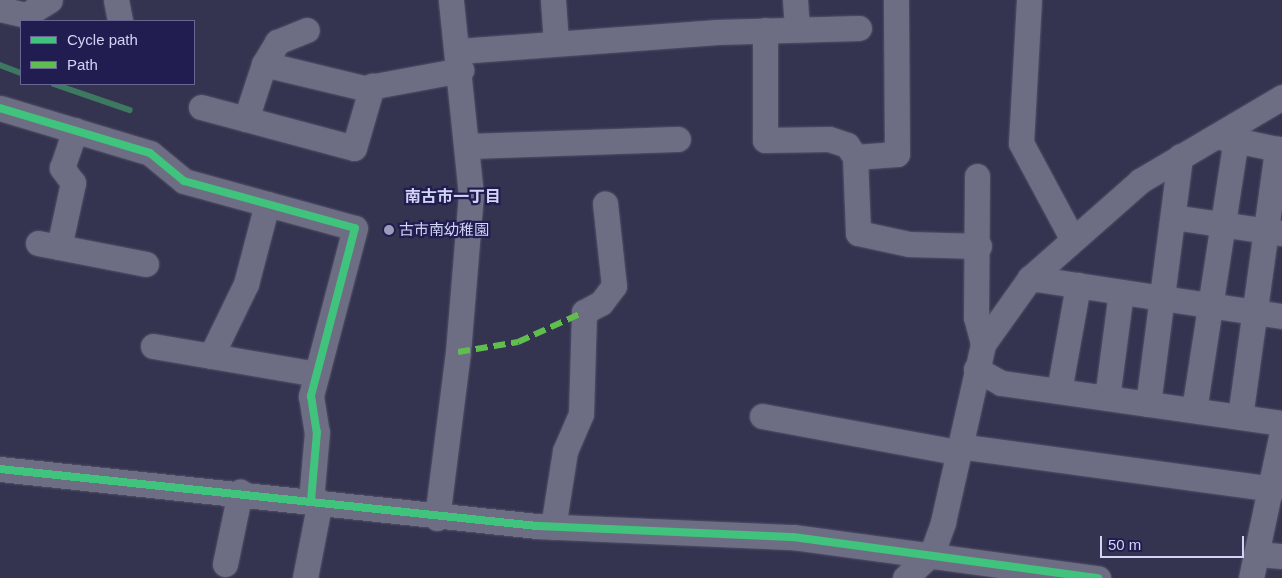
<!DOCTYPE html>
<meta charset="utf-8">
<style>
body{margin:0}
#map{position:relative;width:1282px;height:578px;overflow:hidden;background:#353450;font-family:Helvetica,"Noto Sans JP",sans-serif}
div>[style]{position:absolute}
.stream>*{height:5.5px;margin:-2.75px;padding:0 2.75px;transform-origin:2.75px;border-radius:2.75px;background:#3c7960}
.roads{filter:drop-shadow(0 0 1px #52516a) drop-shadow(0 0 1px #52516a)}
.minor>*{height:25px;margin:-12.5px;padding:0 12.5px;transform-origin:12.5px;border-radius:12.5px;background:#6d6e84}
.quiet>*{height:6px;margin-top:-3px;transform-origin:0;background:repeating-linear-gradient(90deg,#5fbe4e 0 12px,transparent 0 18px)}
.cycleway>*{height:8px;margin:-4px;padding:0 4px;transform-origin:4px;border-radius:4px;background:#40c37c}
.dots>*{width:14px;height:14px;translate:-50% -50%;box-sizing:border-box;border:2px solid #211d50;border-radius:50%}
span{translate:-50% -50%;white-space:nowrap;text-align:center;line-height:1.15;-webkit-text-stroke:4.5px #211d50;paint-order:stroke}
.poi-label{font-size:15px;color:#d2d4f5}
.left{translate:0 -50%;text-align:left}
.neighbourhood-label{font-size:16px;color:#d2d4f5;font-weight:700}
.legend{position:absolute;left:20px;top:20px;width:175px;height:65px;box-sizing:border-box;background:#211d50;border:1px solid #686692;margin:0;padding:6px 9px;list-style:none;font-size:15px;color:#d2d4f5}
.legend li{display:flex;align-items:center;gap:10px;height:25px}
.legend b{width:25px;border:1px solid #686692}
.scale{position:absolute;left:1100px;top:536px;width:144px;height:22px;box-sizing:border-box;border:2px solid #d2d4f5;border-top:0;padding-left:6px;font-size:15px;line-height:18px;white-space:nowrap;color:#d2d4f5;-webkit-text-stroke:4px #211d50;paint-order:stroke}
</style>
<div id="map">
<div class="stream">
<i style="left:0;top:65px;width:22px;rotate:21deg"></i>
<i style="left:54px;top:84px;width:80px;rotate:18.9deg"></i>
</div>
<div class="roads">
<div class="minor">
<i style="left:116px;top:0;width:21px;rotate:79deg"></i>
<i style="left:553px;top:0;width:43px;rotate:86deg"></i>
<i style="left:795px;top:0;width:29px;rotate:86deg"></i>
<i style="left:1029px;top:0;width:143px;rotate:93.2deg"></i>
<i style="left:1021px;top:143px;width:108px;rotate:61.8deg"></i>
<i style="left:0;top:9px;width:27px;rotate:13deg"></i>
<i style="left:26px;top:15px;width:28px;rotate:-32deg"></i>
<i style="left:765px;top:30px;width:110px;rotate:90deg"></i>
<i style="left:765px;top:140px;width:64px;rotate:-0.9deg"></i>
<i style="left:829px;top:139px;width:19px;rotate:18deg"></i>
<i style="left:847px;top:145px;width:14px;rotate:56deg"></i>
<i style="left:855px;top:157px;width:76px;rotate:87.7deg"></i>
<i style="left:858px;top:233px;width:52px;rotate:12.2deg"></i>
<i style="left:909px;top:244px;width:70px;rotate:1.6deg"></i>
<i style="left:459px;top:51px;width:259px;rotate:-4.2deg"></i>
<i style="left:717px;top:32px;width:142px;rotate:-1.6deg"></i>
<i style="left:264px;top:64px;width:26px;rotate:-59deg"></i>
<i style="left:277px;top:42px;width:32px;rotate:-22deg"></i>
<i style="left:201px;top:107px;width:158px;rotate:15deg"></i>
<i style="left:354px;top:148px;width:65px;rotate:-73.8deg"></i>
<i style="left:0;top:108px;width:157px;rotate:16.7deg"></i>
<i style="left:150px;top:153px;width:44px;rotate:39.5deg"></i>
<i style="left:184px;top:181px;width:177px;rotate:15.4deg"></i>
<i style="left:355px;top:228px;width:174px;rotate:104.7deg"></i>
<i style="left:311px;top:396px;width:36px;rotate:81deg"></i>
<i style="left:317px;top:432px;width:68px;rotate:95deg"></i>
<i style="left:246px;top:119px;width:58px;rotate:-71.9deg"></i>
<i style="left:264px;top:64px;width:103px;rotate:13.5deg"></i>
<i style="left:364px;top:88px;width:99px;rotate:-10.5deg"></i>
<i style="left:1220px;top:137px;width:63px;rotate:11.8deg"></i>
<i style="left:467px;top:146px;width:211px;rotate:-1.9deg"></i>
<i style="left:855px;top:157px;width:42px;rotate:-4.1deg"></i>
<i style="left:897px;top:154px;width:154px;rotate:-90.4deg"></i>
<i style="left:977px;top:176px;width:141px;rotate:90.4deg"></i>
<i style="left:976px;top:317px;width:28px;rotate:75deg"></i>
<i style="left:1173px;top:217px;width:110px;rotate:8.4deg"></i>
<i style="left:38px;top:243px;width:110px;rotate:11deg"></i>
<i style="left:59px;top:247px;width:66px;rotate:-77.7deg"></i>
<i style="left:73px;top:183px;width:19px;rotate:-126deg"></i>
<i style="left:62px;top:168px;width:40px;rotate:-71.1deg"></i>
<i style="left:1030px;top:278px;width:255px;rotate:8.6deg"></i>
<i style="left:153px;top:346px;width:166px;rotate:9.7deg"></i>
<i style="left:211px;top:356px;width:80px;rotate:-64.1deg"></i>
<i style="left:246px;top:284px;width:83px;rotate:-75.3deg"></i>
<i style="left:976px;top:369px;width:29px;rotate:29deg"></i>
<i style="left:1001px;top:383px;width:284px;rotate:8.1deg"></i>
<i style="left:1059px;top:391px;width:108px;rotate:-79.8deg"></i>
<i style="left:1107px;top:398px;width:107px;rotate:-82.5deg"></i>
<i style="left:1148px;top:404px;width:250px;rotate:-82.6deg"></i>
<i style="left:1194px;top:410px;width:273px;rotate:-81.2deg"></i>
<i style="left:762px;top:416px;width:198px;rotate:10.5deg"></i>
<i style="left:1240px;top:417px;width:271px;rotate:-82.1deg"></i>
<i style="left:959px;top:446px;width:317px;rotate:7.8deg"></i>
<i style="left:0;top:469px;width:540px;rotate:6.06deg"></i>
<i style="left:537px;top:526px;width:256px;rotate:2.5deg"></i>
<i style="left:793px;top:537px;width:308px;rotate:7.7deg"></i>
<i style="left:437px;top:518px;width:167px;rotate:-82.8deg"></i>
<i style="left:458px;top:352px;width:158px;rotate:-85.3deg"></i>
<i style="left:471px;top:195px;width:196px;rotate:-95.9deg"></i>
<i style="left:553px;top:527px;width:77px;rotate:-81deg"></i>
<i style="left:565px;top:451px;width:40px;rotate:-66.6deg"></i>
<i style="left:581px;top:414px;width:102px;rotate:-88.3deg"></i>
<i style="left:584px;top:312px;width:19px;rotate:-28deg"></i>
<i style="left:601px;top:303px;width:21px;rotate:-53deg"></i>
<i style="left:614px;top:286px;width:83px;rotate:-96.2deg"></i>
<i style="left:1258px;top:554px;width:24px;rotate:5deg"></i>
<i style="left:225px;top:564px;width:74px;rotate:-78.2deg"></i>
<i style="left:305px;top:578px;width:78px;rotate:-79deg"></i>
<i style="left:905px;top:578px;width:37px;rotate:-43deg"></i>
<i style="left:932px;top:553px;width:33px;rotate:-70deg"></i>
<i style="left:943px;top:522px;width:182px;rotate:-77.3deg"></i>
<i style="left:983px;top:344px;width:81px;rotate:-54.5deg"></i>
<i style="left:1030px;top:278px;width:147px;rotate:-41.4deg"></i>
<i style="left:1140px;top:181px;width:165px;rotate:-30.6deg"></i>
<i style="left:1251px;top:578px;width:149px;rotate:-78deg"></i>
</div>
</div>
<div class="quiet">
<i style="left:458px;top:352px;width:61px;rotate:-9.5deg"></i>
<i style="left:518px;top:342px;width:72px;rotate:-24.4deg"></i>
</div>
<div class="cycleway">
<i style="left:0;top:108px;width:157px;rotate:16.7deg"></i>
<i style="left:150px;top:153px;width:44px;rotate:39.5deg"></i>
<i style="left:184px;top:181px;width:177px;rotate:15.4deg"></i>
<i style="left:355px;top:228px;width:174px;rotate:104.7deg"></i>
<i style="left:311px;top:396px;width:36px;rotate:81deg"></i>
<i style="left:317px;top:432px;width:68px;rotate:95deg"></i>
<i style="left:0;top:469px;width:540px;rotate:6.06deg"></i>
<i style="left:537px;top:526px;width:256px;rotate:2.5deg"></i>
<i style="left:793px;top:537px;width:308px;rotate:7.7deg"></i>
</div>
<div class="dots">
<i style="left:389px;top:230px;background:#9b9cbb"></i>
</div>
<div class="poi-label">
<span class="left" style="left:399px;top:230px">古市南幼稚園</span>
</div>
<div class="neighbourhood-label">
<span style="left:453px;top:197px">南古市一丁目</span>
</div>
<ul class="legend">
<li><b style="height:6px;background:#40c37c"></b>Cycle path</li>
<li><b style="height:6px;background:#5fbe4e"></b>Path</li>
</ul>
<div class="scale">50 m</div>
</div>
